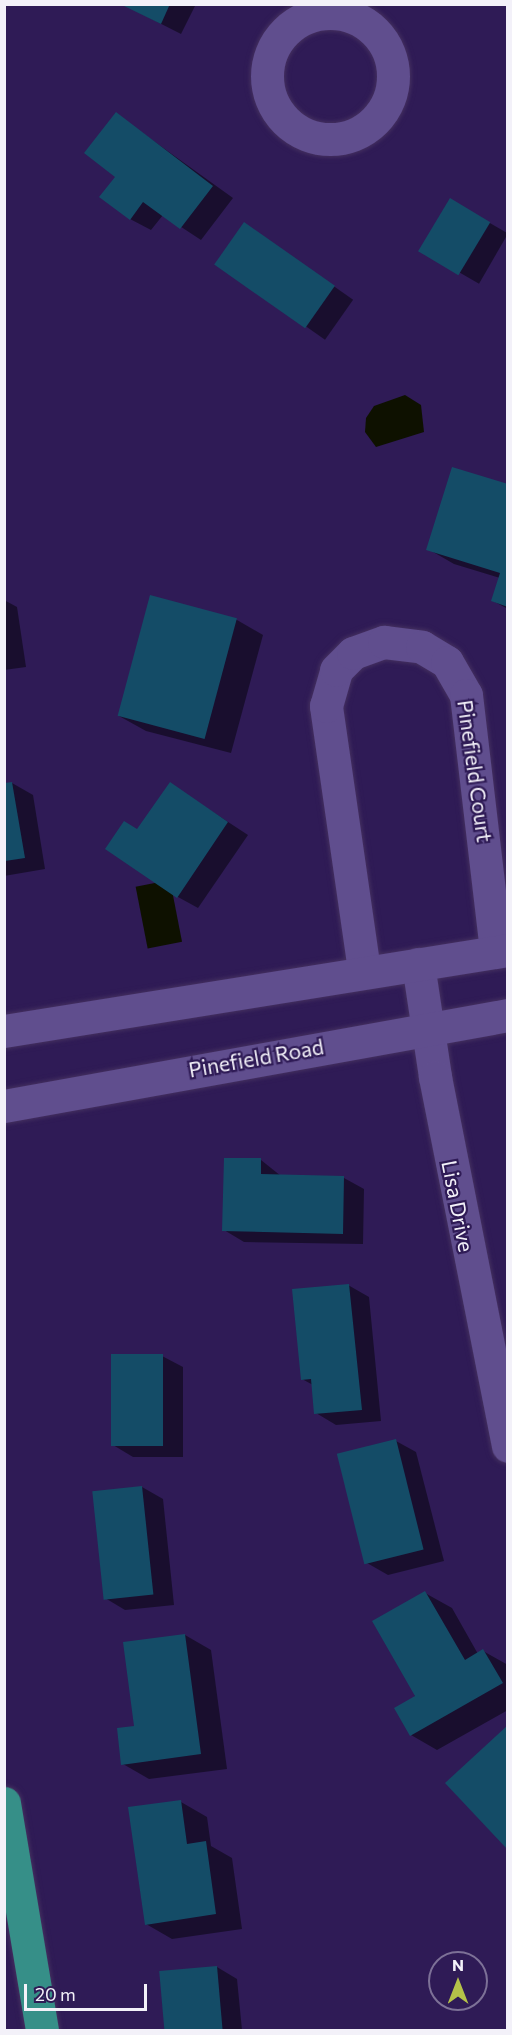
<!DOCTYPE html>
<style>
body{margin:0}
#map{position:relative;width:512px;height:2035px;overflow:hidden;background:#2f1b56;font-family:Commissioner,sans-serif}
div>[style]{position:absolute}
.water>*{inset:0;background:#0e1100;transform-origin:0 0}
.shadow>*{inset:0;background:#0007;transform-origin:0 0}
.building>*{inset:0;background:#144c67;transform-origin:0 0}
.roads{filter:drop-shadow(0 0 2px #44305f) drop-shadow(0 0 2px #44305f)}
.minor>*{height:33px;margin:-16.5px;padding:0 16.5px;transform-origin:16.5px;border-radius:16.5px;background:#604e8e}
.minor>.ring{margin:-16.5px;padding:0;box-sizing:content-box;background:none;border:33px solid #604e8e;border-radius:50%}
.trunk>*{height:33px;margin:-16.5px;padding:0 16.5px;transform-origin:16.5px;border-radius:16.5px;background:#368f88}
span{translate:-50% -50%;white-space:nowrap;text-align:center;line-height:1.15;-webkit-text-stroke:4.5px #2f1b56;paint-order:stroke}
.street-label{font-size:21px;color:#f3f1f9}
.frame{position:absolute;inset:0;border:6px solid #f3f1f9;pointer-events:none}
.north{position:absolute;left:428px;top:1951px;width:60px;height:60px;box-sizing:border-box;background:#2f1b56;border:2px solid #7d7197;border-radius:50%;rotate:0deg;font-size:16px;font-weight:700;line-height:24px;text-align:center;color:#f3f1f9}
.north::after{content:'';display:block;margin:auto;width:21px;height:27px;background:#b5c249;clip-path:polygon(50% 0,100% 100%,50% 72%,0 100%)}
.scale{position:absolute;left:24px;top:1984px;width:123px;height:27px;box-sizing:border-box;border:3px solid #f3f1f9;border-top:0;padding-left:8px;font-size:18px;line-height:21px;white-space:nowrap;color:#f3f1f9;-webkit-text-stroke:4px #2f1b56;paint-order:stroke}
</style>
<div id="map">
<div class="water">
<i style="clip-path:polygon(405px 395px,421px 405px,424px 432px,376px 447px,365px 432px,366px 418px,374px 406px)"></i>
<i style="left:170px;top:880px;width:63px;height:35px;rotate:79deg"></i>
</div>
<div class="shadow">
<i style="clip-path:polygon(122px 4px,196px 4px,181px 34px)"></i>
<i style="clip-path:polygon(116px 114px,233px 198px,201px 240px,163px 215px,151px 230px,130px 219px,117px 176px)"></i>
<i style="left:450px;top:200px;width:67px;height:58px;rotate:30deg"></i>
<i style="left:245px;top:224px;width:132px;height:49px;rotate:35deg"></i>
<i style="clip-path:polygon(508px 486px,508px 609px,493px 601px,500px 578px,454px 564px,428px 549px)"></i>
<i style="clip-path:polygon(151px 597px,237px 620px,263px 635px,231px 753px,146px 731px,119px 716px)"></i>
<i style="clip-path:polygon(4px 600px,17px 607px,26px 667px,4px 670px)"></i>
<i style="clip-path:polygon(12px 783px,33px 795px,45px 869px,4px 876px,4px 784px)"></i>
<i style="clip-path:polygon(170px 784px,248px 835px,198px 908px,178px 897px,137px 831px)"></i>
<i style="clip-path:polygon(261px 1160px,281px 1176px,344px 1178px,364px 1189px,363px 1244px,244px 1242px,224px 1230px)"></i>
<i style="clip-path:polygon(348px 1285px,369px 1297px,381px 1421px,336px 1425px,316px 1413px,313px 1385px,302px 1379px)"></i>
<i style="clip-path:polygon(162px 1356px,183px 1367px,183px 1457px,133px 1457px,113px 1445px)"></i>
<i style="clip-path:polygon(396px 1441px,416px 1452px,444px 1561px,388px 1575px,367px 1563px)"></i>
<i style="clip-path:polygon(142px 1487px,163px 1499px,174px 1605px,125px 1610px,105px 1598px)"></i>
<i style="clip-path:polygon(425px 1593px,452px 1608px,478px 1654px,483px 1651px,508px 1665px,508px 1710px,437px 1750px,411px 1735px)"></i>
<i style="clip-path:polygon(185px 1635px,211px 1650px,227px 1769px,149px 1779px,123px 1764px)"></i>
<i style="clip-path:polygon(181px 1802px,207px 1817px,211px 1846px,232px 1858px,242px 1929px,172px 1939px,146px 1924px)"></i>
<i style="clip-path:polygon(217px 1967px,237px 1979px,242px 2030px,165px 2030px,160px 1972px)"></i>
</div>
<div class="building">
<i style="clip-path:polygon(120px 4px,170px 4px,161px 24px)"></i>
<i style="clip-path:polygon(116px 112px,213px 186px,180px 229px,143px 202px,130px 220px,99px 197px,115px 177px,84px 153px)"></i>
<i style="left:450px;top:198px;width:47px;height:62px;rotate:31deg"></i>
<i style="left:244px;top:222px;width:111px;height:52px;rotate:35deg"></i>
<i style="clip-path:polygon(452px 467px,508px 484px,508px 607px,491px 601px,500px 573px,426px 550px)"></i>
<i style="left:150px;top:595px;width:90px;height:125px;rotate:15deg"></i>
<i style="clip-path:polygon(12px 782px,25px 858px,5px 861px,5px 783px)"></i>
<i style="clip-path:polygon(170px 782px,228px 822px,177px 898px,105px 849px,124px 821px,137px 829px)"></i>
<i style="clip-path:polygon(224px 1158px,261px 1158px,261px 1174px,344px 1176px,343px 1234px,222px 1231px)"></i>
<i style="clip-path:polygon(349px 1284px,362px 1410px,314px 1414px,311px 1379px,301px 1380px,292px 1289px)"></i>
<i style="left:111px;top:1354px;width:52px;height:92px"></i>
<i style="left:396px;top:1439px;width:114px;height:61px;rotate:76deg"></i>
<i style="left:142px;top:1486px;width:109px;height:50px;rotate:84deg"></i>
<i style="clip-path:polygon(425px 1591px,465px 1660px,483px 1649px,503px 1683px,410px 1736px,394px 1708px,415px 1696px,372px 1621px)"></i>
<i style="clip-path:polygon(185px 1634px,201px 1754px,121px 1765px,117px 1728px,134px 1726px,123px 1642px)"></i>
<i style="clip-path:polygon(508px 1725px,508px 1850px,445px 1783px)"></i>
<i style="clip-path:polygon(181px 1800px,187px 1844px,206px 1841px,216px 1914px,145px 1925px,128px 1807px)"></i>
<i style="left:217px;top:1966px;width:64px;height:58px;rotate:85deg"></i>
</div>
<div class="roads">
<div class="minor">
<i class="ring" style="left:267px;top:13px;width:93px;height:93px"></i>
<i style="left:418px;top:964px;width:114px;rotate:81.4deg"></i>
<i style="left:435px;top:1077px;width:376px;rotate:78.8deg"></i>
<i style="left:364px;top:970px;width:267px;rotate:-98.2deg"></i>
<i style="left:326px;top:706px;width:37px;rotate:-74deg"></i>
<i style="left:336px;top:670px;width:24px;rotate:-45deg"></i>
<i style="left:353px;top:653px;width:33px;rotate:-20deg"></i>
<i style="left:384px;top:642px;width:38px;rotate:7deg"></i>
<i style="left:422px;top:647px;width:29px;rotate:31deg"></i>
<i style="left:447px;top:662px;width:38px;rotate:60deg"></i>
<i style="left:466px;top:695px;width:258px;rotate:83.3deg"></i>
<i style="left:4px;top:1031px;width:510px;rotate:-9.13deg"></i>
<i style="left:4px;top:1106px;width:512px;rotate:-10.23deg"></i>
</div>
<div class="trunk">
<i style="left:4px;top:1803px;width:230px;rotate:80.5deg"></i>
</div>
</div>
<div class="street-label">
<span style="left:475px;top:771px;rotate:82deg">Pinefield Court</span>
<span style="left:256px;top:1058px;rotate:-10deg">Pinefield Road</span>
<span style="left:458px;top:1206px;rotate:79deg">Lisa Drive</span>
</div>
<div class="frame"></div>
<div class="north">N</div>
<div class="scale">20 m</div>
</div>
